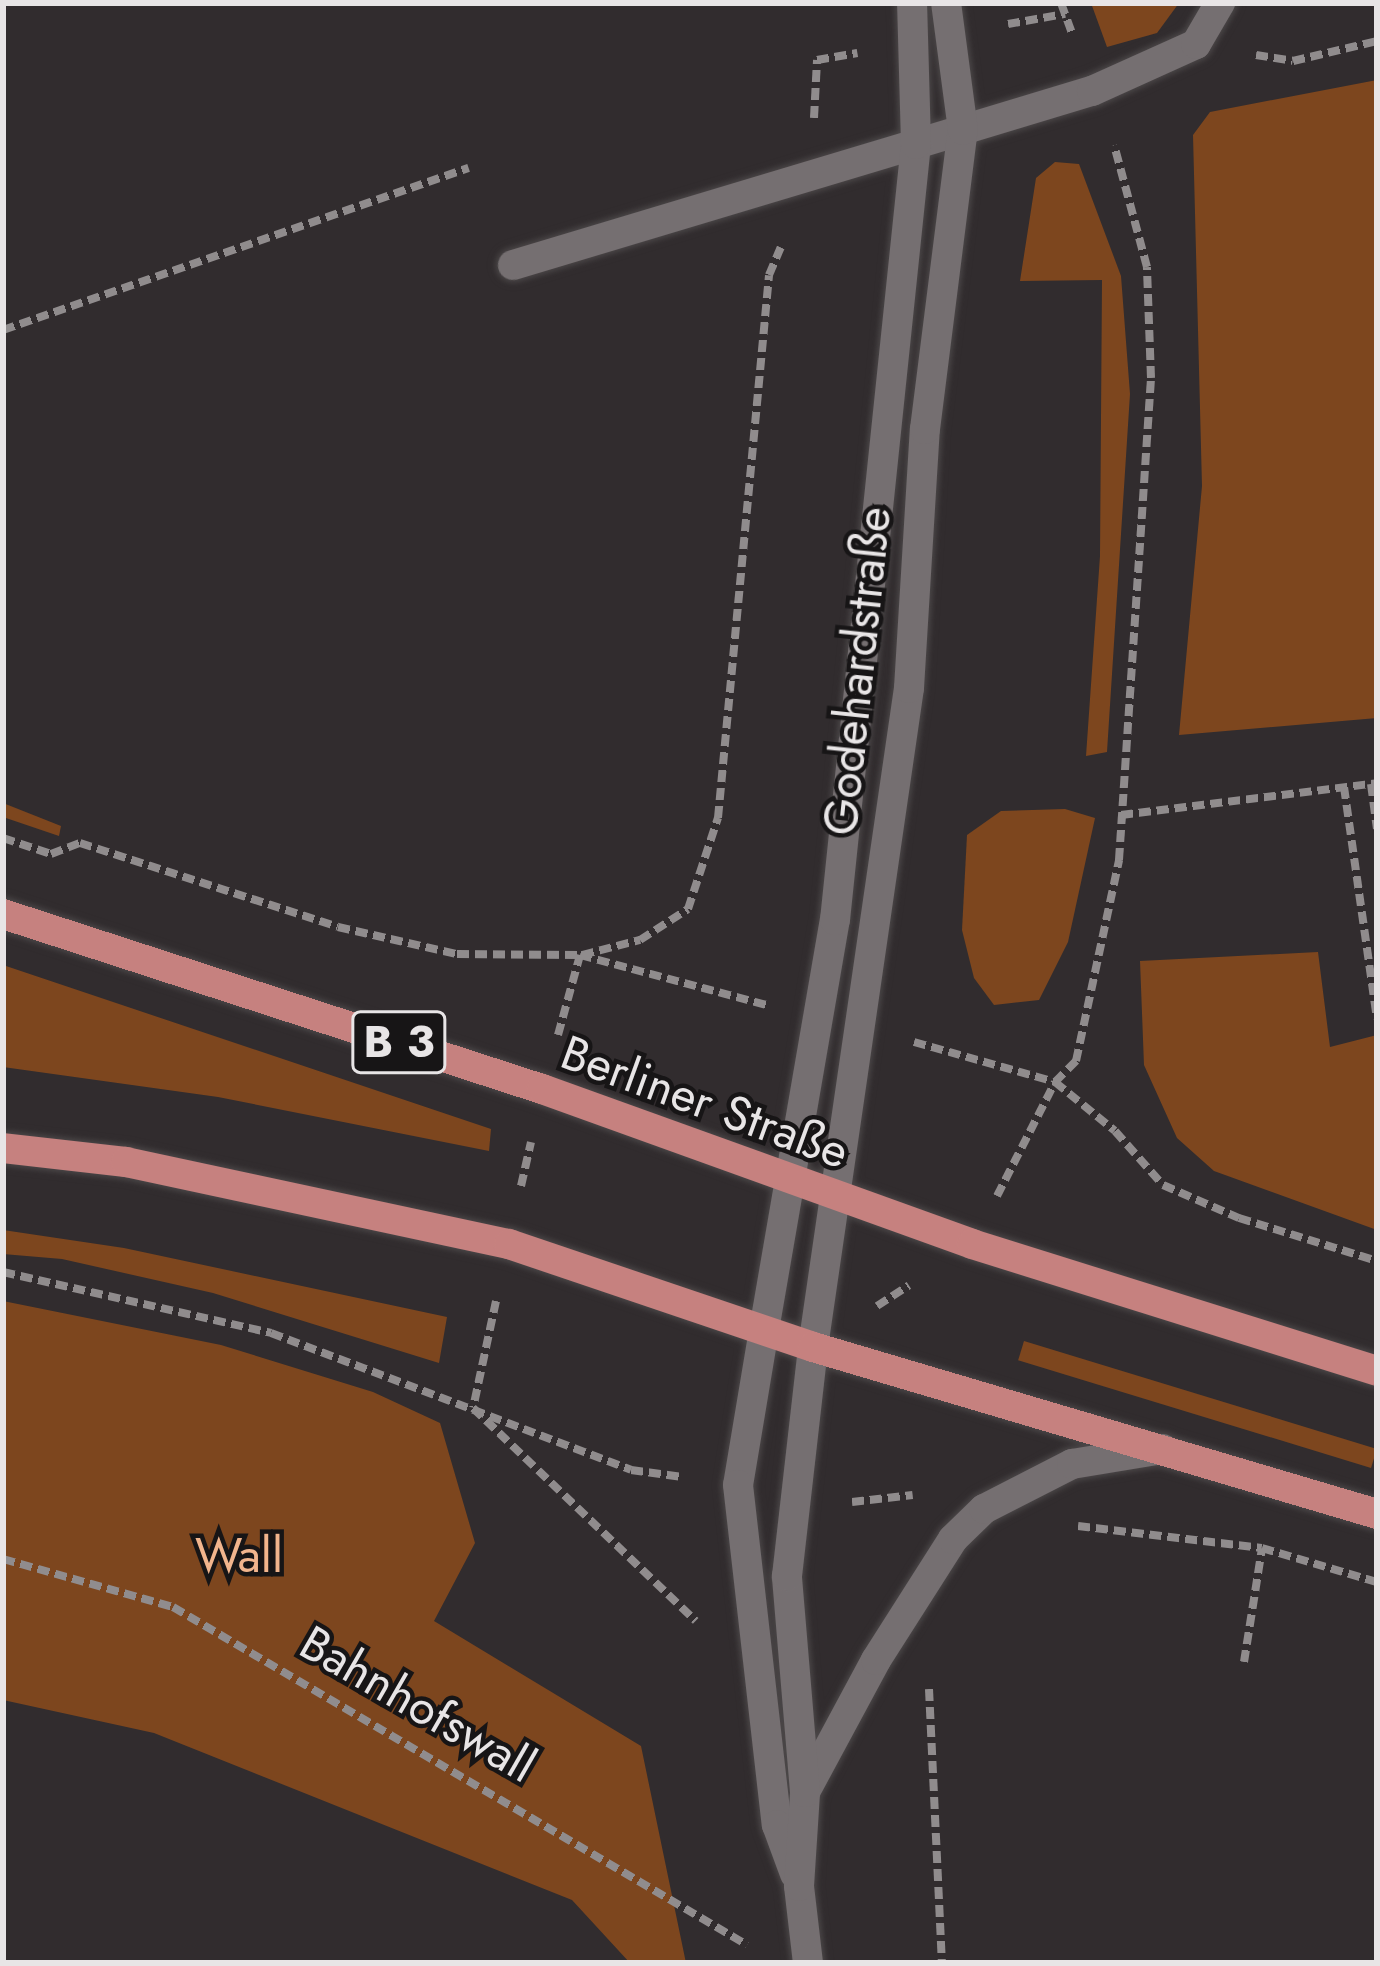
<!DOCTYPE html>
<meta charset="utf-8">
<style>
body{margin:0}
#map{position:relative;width:1380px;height:1966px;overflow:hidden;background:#312c2e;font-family:Jost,sans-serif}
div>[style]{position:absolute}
.green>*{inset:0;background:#7d461e;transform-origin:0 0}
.path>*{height:8px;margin-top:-4px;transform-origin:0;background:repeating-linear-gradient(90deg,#908c8d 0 12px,transparent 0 18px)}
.roads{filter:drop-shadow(0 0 3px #4b4748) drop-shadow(0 0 3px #4b4748)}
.service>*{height:30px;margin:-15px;padding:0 15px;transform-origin:15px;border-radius:15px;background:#756f71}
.minor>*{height:30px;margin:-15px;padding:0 15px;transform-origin:15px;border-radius:15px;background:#756f71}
.tertiary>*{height:30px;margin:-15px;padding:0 15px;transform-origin:15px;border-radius:15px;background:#756f71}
.primary>*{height:30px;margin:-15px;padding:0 15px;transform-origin:15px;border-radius:15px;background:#c6817f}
span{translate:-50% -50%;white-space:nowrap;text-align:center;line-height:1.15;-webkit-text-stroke:9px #171516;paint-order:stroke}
.shield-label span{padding:3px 9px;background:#171516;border:3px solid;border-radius:9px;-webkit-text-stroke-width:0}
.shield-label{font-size:45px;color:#e8e5e6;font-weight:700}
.street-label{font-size:48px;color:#e8e5e6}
.park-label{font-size:48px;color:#f2b58d}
.frame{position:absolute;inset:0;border:6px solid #e8e5e6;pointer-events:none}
</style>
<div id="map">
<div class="green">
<i style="clip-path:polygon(1091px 3px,1179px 3px,1157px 33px,1107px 47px)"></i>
<i style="clip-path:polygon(1377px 80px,1377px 718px,1179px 735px,1202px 486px,1193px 135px,1210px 112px)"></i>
<i style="clip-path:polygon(1055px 162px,1079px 164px,1121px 276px,1130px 394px,1107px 752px,1086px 756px,1100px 556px,1102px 280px,1020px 281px,1036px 178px)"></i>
<i style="clip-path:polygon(3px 803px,61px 826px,59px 836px,3px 817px)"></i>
<i style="clip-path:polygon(1065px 809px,1095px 818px,1068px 942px,1039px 1000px,994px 1005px,974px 978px,962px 930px,967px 835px,1001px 811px)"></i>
<i style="clip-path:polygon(1318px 952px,1330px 1047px,1377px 1035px,1377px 1230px,1214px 1171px,1177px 1138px,1144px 1065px,1140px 961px)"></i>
<i style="clip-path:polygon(3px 965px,491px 1129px,489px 1151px,218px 1097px,3px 1067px)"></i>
<i style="clip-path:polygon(3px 1230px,124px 1248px,447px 1317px,439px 1363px,213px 1293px,62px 1259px,3px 1254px)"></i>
<i style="clip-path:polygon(3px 1301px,221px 1345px,373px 1392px,440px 1423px,475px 1543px,434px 1621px,641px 1746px,686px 1963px,630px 1963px,572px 1900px,154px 1733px,3px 1700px)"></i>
<i style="left:1024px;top:1341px;width:369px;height:20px;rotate:17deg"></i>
</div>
<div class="path">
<i style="left:1061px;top:3px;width:35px;rotate:70deg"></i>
<i style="left:1008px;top:24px;width:58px;rotate:-10deg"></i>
<i style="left:1256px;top:55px;width:37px;rotate:9deg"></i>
<i style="left:1293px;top:61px;width:86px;rotate:-13.4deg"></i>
<i style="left:814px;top:118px;width:58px;rotate:-87deg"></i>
<i style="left:817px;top:60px;width:41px;rotate:-9.9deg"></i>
<i style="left:3px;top:330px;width:493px;rotate:-19.2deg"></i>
<i style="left:1371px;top:784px;width:45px;rotate:82.4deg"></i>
<i style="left:1344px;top:787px;width:234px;rotate:81.9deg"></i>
<i style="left:1121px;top:815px;width:258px;rotate:-7.1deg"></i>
<i style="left:3px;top:838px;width:51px;rotate:18.4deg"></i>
<i style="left:51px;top:854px;width:31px;rotate:-21deg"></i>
<i style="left:80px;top:843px;width:271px;rotate:18deg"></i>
<i style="left:338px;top:927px;width:122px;rotate:12.8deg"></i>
<i style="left:457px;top:954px;width:123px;rotate:0.5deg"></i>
<i style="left:580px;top:955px;width:193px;rotate:15deg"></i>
<i style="left:582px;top:955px;width:60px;rotate:-14.5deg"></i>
<i style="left:640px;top:940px;width:57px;rotate:-32.9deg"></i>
<i style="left:688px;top:909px;width:96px;rotate:-71.8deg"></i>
<i style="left:718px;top:818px;width:545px;rotate:-84.63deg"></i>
<i style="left:769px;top:275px;width:30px;rotate:-67deg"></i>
<i style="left:558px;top:1035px;width:83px;rotate:-74.6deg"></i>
<i style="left:914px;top:1042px;width:147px;rotate:15.8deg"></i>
<i style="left:1055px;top:1082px;width:77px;rotate:39.2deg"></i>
<i style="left:1115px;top:1131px;width:72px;rotate:48.4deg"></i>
<i style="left:1163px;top:1185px;width:83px;rotate:23.5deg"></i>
<i style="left:1239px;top:1218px;width:145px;rotate:17.3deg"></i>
<i style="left:521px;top:1186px;width:45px;rotate:-77.2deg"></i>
<i style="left:997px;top:1196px;width:128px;rotate:-63deg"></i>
<i style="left:1055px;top:1082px;width:30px;rotate:-45deg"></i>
<i style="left:1076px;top:1061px;width:206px;rotate:-77.9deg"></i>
<i style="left:1119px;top:860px;width:483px;rotate:-86.2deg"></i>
<i style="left:1151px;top:378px;width:111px;rotate:-92.1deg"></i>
<i style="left:1147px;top:267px;width:126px;rotate:-105.1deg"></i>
<i style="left:3px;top:1272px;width:275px;rotate:12.8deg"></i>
<i style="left:271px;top:1333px;width:385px;rotate:20.8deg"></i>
<i style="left:631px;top:1470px;width:52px;rotate:7.7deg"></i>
<i style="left:496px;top:1301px;width:109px;rotate:102.1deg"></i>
<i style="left:473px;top:1408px;width:308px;rotate:43.7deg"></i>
<i style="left:877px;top:1306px;width:38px;rotate:-33deg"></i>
<i style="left:852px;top:1502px;width:61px;rotate:-6.5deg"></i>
<i style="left:1078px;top:1526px;width:185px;rotate:6.8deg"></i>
<i style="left:1262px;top:1548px;width:120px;rotate:16.5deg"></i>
<i style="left:3px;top:1559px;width:177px;rotate:15.8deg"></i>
<i style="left:173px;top:1607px;width:666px;rotate:30.49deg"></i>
<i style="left:1244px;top:1662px;width:115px;rotate:-81deg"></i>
<i style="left:929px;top:1689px;width:274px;rotate:87.3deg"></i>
</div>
<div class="roads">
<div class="service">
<i style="left:916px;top:144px;width:184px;rotate:-16.8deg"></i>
<i style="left:1092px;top:91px;width:114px;rotate:-24.3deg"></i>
<i style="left:1196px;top:44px;width:48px;rotate:-59.7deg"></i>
</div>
<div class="minor">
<i style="left:513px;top:265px;width:421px;rotate:-16.7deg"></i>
<i style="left:764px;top:1330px;width:157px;rotate:99.5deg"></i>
<i style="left:738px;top:1485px;width:342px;rotate:83.5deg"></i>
<i style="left:777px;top:1825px;width:52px;rotate:69.8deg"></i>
<i style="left:805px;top:1792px;width:150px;rotate:-61.7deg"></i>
<i style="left:876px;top:1660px;width:143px;rotate:-57.5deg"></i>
<i style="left:953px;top:1539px;width:43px;rotate:-44.1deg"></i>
<i style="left:984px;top:1509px;width:99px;rotate:-27.1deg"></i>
<i style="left:1072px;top:1464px;width:92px;rotate:-9.4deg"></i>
<i style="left:808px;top:1963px;width:78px;rotate:-96.7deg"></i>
<i style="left:799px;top:1886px;width:94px;rotate:-86.3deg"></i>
<i style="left:805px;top:1792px;width:217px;rotate:-94.8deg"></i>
<i style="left:787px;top:1576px;width:230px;rotate:-83.5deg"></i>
</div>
<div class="tertiary">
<i style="left:764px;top:1330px;width:416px;rotate:-80.2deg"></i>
<i style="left:835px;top:920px;width:780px;rotate:-84.04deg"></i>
<i style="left:916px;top:144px;width:141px;rotate:-91.6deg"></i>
<i style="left:813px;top:1347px;width:666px;rotate:-81.71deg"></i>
<i style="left:909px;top:688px;width:259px;rotate:-86.5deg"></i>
<i style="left:925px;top:429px;width:301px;rotate:-82.8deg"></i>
<i style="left:963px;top:130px;width:128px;rotate:-97.6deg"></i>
</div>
<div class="primary">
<i style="left:3px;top:914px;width:567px;rotate:17.99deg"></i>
<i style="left:542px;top:1089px;width:457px;rotate:19.8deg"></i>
<i style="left:972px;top:1244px;width:424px;rotate:17.4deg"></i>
<i style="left:3px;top:1148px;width:124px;rotate:6.5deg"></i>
<i style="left:126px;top:1162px;width:392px;rotate:12.1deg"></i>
<i style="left:509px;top:1244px;width:321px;rotate:18.7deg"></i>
<i style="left:813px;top:1347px;width:588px;rotate:16.49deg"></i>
</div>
</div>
<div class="shield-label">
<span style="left:399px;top:1042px">B 3</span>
</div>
<div class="street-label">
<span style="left:857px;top:671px;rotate:-84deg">Godehardstraße</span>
<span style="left:705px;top:1102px;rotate:20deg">Berliner Straße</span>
<span style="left:418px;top:1704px;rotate:30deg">Bahnhofswall</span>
</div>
<div class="park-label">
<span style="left:239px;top:1556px">Wall</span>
</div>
<div class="frame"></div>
</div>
